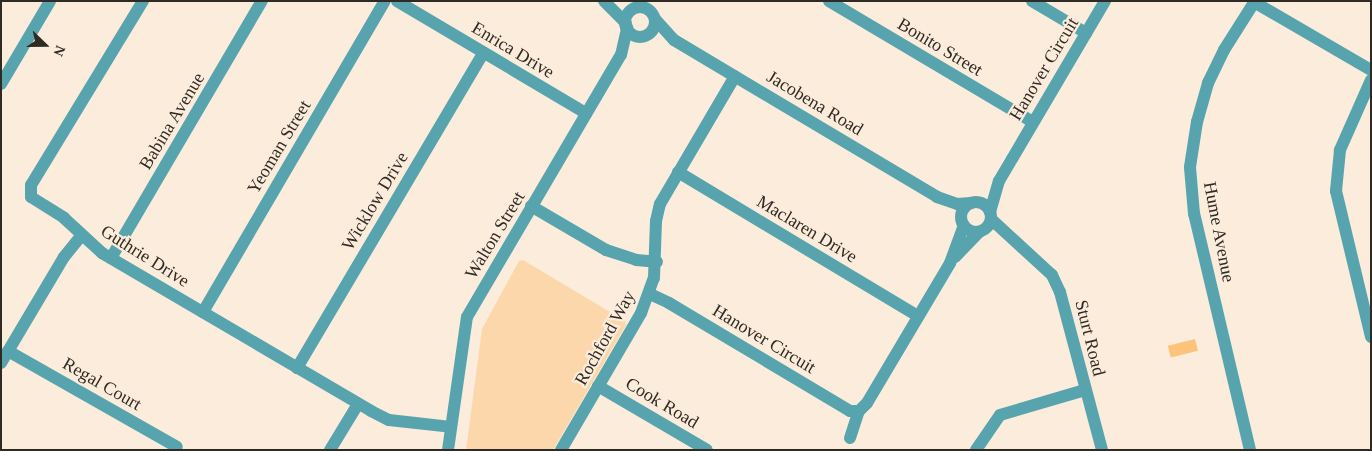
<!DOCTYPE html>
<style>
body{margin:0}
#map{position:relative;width:1372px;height:451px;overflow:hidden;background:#fbecdb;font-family:Georgia,serif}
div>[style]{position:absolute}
.green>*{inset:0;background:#fcd7ac}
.building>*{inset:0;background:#fdc37b;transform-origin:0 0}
.minor>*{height:12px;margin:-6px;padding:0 6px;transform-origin:6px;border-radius:6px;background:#57a4ae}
.minor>.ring{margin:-6px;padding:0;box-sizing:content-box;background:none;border:12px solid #57a4ae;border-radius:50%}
span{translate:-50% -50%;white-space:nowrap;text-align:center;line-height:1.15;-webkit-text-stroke:4.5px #fbecdb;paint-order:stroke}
.street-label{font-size:18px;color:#302a24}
.frame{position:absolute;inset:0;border:2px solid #302a24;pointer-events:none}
.north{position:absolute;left:20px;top:20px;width:50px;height:50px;-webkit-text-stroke:4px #fbecdb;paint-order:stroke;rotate:112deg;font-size:14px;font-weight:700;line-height:20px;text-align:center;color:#302a24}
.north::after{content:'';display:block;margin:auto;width:18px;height:22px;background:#302a24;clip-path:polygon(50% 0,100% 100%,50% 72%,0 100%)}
</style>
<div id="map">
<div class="green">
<i style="clip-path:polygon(523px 260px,625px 321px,626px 325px,553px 450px,466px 450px,482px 329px,519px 261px)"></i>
</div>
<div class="building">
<i style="left:1195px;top:339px;width:12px;height:28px;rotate:76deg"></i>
</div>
<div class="minor">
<i style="left:143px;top:1px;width:215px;rotate:121.3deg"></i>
<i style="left:31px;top:185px;width:12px;rotate:90deg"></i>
<i style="left:31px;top:197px;width:39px;rotate:32deg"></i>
<i style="left:64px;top:218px;width:52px;rotate:42.6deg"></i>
<i style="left:102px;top:253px;width:312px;rotate:30.4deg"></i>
<i style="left:371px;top:411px;width:20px;rotate:27deg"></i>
<i style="left:389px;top:420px;width:62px;rotate:6.4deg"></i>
<i style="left:397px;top:1px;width:220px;rotate:30.7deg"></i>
<i style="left:604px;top:1px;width:31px;rotate:45deg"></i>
<i style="left:829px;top:1px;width:237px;rotate:30.7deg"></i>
<i style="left:1032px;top:1px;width:63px;rotate:30.7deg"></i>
<i style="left:1254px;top:2px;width:135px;rotate:30.2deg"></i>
<i class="ring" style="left:625px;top:7px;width:18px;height:18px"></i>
<i style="left:655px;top:19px;width:28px;rotate:48deg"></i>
<i style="left:674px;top:40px;width:306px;rotate:30.8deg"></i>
<i style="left:937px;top:197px;width:21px;rotate:19deg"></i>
<i style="left:957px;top:204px;width:14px;rotate:-4deg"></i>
<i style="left:1371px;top:80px;width:77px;rotate:113.9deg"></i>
<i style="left:1340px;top:150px;width:41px;rotate:95.6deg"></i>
<i style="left:1336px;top:191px;width:150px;rotate:76.5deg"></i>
<i style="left:1px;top:84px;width:96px;rotate:-59.4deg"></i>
<i style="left:678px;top:172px;width:280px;rotate:31deg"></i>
<i class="ring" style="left:961px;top:202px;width:18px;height:18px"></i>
<i style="left:531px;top:206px;width:87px;rotate:30.4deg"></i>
<i style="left:606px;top:250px;width:32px;rotate:18deg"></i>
<i style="left:636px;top:260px;width:21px;rotate:5deg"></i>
<i style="left:990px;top:212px;width:32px;rotate:-74deg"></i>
<i style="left:999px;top:181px;width:209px;rotate:-59.5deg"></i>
<i style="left:991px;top:219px;width:83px;rotate:42.6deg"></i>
<i style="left:1052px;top:275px;width:19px;rotate:65deg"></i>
<i style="left:1060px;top:292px;width:163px;rotate:75.1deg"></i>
<i style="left:955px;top:257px;width:35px;rotate:-46deg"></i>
<i style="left:111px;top:258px;width:298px;rotate:-59.6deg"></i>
<i style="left:650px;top:294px;width:21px;rotate:25deg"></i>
<i style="left:669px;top:303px;width:211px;rotate:30.8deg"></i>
<i style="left:850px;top:411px;width:9px"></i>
<i style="left:859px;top:411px;width:11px;rotate:-45deg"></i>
<i style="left:867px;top:403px;width:163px;rotate:-59.3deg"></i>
<i style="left:950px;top:263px;width:40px;rotate:-69.8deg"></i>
<i style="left:203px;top:312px;width:360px;rotate:-59.7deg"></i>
<i style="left:8px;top:351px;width:194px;rotate:29.6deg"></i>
<i style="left:1px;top:363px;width:123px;rotate:-59.3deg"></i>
<i style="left:64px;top:257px;width:27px;rotate:-51deg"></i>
<i style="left:297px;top:368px;width:366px;rotate:-59.4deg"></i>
<i style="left:598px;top:386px;width:126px;rotate:30.4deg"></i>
<i style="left:850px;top:438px;width:28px;rotate:-72deg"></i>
<i style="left:330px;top:450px;width:54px;rotate:-58.7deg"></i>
<i style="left:448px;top:450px;width:134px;rotate:-81.9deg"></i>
<i style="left:467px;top:317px;width:304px;rotate:-59.6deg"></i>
<i style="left:621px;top:55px;width:28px;rotate:-77deg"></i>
<i style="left:561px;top:450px;width:159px;rotate:-59.7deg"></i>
<i style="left:641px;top:313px;width:37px;rotate:-70deg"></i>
<i style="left:654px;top:278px;width:57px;rotate:-88deg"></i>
<i style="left:656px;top:221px;width:17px;rotate:-77deg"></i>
<i style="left:660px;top:204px;width:148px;rotate:-59.6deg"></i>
<i style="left:976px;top:450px;width:42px;rotate:-55.6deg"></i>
<i style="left:1000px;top:415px;width:89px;rotate:-16.4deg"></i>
<i style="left:1250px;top:450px;width:243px;rotate:-103.3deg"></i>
<i style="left:1194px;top:214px;width:47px;rotate:-94.9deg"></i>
<i style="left:1190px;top:167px;width:46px;rotate:-81.2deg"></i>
<i style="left:1197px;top:122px;width:41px;rotate:-74.2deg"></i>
<i style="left:1208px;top:83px;width:37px;rotate:-64deg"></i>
<i style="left:1224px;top:50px;width:58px;rotate:-57.7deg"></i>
</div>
<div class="street-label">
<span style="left:940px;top:47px;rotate:31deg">Bonito Street</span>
<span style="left:513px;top:50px;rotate:31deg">Enrica Drive</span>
<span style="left:1044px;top:69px;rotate:-59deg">Hanover Circuit</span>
<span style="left:815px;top:103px;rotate:31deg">Jacobena Road</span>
<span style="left:172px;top:121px;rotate:-59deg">Babina Avenue</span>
<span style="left:279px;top:147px;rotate:-59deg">Yeoman Street</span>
<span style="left:375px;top:201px;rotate:-59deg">Wicklow Drive</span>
<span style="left:807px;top:229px;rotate:31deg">Maclaren Drive</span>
<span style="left:1219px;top:232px;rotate:79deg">Hume Avenue</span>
<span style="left:495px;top:235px;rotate:-59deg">Walton Street</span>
<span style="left:145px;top:256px;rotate:32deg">Guthrie Drive</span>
<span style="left:605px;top:338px;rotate:-61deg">Rochford Way</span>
<span style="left:1090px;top:338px;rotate:76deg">Sturt Road</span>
<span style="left:764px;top:339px;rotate:31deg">Hanover Circuit</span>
<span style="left:102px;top:384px;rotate:30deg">Regal Court</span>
<span style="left:662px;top:403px;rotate:31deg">Cook Road</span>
</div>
<div class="frame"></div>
<div class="north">N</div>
</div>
